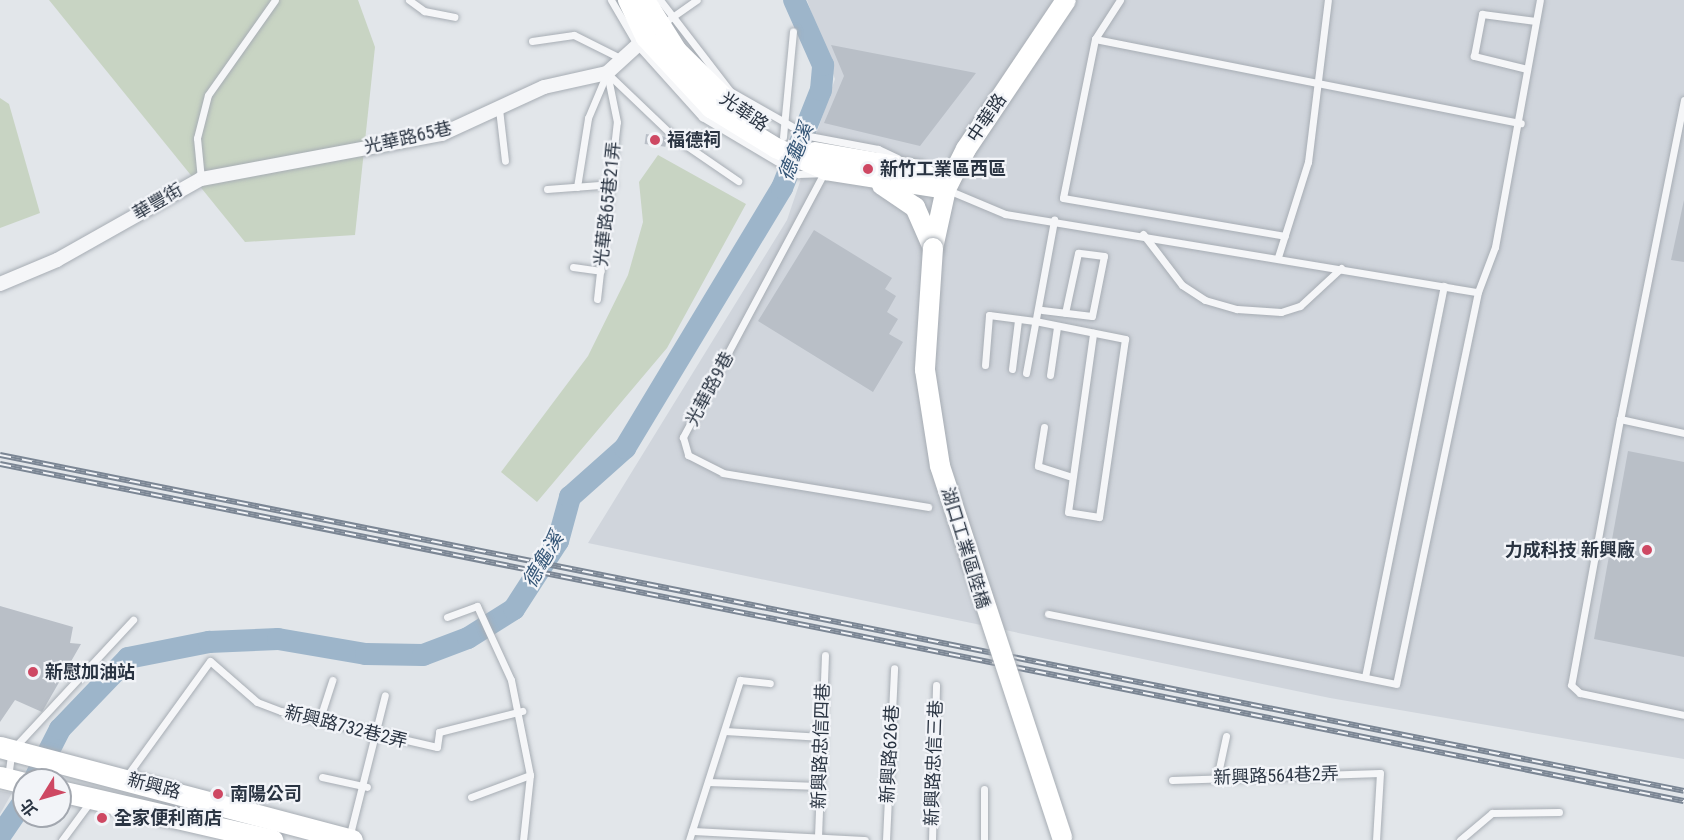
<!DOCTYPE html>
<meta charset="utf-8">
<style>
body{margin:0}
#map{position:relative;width:1684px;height:840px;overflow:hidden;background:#e2e6ea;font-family:"Roboto Condensed","Noto Sans TC",sans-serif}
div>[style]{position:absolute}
.built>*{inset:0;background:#d0d5dc}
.green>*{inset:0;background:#c8d4c3}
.river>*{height:22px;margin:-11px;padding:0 11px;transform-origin:11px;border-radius:11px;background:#9db5ca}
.building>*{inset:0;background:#b9bfc7;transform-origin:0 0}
.roads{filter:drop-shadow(0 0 2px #a7adb4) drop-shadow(0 0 2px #a7adb4)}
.lane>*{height:7px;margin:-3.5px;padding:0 3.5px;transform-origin:3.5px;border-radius:3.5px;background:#f5f6f8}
.street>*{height:14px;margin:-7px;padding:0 7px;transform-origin:7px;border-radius:7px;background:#f5f6f8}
.secondary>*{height:20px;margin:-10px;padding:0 10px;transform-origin:10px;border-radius:10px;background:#fff}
.primary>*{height:21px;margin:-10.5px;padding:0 10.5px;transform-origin:10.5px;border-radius:10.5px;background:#fff}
.rail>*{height:6px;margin-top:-3px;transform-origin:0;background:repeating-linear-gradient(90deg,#f2f4f8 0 11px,#7b8694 0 22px);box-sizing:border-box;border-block:2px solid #7b8694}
.bridges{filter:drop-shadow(0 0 2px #a7adb4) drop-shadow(0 0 2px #a7adb4)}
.secondary-bridge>*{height:20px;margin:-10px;padding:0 10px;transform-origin:10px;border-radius:10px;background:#fff}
.dots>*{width:16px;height:16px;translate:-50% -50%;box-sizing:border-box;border:3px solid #f2f4f8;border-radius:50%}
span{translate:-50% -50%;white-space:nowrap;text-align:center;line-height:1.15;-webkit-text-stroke:4.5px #f2f4f8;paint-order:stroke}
.street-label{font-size:18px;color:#2a3442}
.poi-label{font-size:18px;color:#2a3442;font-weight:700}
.left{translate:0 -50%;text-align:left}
.right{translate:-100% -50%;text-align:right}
.water-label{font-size:20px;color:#345576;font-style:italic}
.north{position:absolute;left:12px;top:768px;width:60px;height:60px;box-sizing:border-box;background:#f2f4f8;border:2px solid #a2a7af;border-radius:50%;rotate:233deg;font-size:16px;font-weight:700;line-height:24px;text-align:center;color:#2a3442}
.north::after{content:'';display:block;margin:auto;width:21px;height:27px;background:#ce4863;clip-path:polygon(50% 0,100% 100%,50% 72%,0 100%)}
</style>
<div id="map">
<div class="built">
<i style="clip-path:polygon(807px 0,1684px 0,1684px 759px,1330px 698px,588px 543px,787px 220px,835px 79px)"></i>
<i style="clip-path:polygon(0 791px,12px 793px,0 814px)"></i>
</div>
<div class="green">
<i style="clip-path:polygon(49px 0,358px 0,375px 47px,355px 235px,245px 242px)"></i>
<i style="clip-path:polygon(0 98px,9px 104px,40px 213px,0 228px)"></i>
<i style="clip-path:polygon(658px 155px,746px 204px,667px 348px,537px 502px,501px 472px,588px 356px,628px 275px,643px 222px,639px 182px)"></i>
</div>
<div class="river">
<i style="left:34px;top:780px;width:57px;rotate:-63deg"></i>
<i style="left:60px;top:729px;width:98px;rotate:-46.2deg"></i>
<i style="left:128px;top:658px;width:83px;rotate:-11.2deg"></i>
<i style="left:209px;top:642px;width:69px;rotate:-2.5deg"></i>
<i style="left:278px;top:639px;width:89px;rotate:9.7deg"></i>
<i style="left:366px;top:654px;width:57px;rotate:1deg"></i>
<i style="left:423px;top:655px;width:48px;rotate:-20.7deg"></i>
<i style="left:468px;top:638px;width:54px;rotate:-32.2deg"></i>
<i style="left:514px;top:609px;width:81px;rotate:-57.1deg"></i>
<i style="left:558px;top:541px;width:46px;rotate:-74.7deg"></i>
<i style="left:570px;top:497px;width:74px;rotate:-41.7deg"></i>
<i style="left:625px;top:448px;width:304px;rotate:-58.9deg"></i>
<i style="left:782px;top:188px;width:105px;rotate:-68.3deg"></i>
<i style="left:821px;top:90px;width:25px;rotate:-85deg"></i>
<i style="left:823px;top:65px;width:71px;rotate:-114deg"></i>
<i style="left:0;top:836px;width:42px;rotate:-55.6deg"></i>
</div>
<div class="building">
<i style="clip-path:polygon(831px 45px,976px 73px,920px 146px,824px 123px,844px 76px)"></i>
<i style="left:646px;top:134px;width:21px;height:10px;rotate:8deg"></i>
<i style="clip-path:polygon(1684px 200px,1684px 262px,1671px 260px)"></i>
<i style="clip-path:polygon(814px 230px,892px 278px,885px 289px,896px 296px,887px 312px,898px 319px,889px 334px,903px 342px,873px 392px,758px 321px)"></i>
<i style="clip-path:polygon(1628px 451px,1684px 462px,1684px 657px,1594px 639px)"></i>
<i style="clip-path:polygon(0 606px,73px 627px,70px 643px,81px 644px,42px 712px,15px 700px,0 722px)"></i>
</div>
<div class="roads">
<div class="lane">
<i style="left:409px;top:0;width:19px;rotate:36deg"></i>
<i style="left:424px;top:11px;width:31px;rotate:11deg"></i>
<i style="left:611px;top:0;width:53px;rotate:59.6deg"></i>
<i style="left:638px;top:46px;width:96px;rotate:48deg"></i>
<i style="left:702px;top:117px;width:112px;rotate:30.7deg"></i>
<i style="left:798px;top:174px;width:23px;rotate:-2deg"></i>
<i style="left:660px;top:0;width:115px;rotate:52.4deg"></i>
<i style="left:730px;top:91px;width:91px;rotate:29.7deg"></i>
<i style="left:809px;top:136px;width:70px;rotate:10.7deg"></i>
<i style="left:878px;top:149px;width:21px;rotate:25deg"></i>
<i style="left:1120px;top:0;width:46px;rotate:122.7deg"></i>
<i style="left:1095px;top:39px;width:162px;rotate:101.4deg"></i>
<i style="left:1063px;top:198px;width:225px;rotate:9.7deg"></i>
<i style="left:668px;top:20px;width:35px;rotate:-35deg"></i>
<i style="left:1095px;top:39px;width:434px;rotate:11.2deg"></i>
<i style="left:532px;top:41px;width:42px;rotate:-8.1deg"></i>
<i style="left:574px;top:35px;width:54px;rotate:26.6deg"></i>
<i style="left:1527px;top:69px;width:55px;rotate:-166.2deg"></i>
<i style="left:1474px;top:56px;width:43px;rotate:-79.2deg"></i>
<i style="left:1482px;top:14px;width:54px;rotate:7.4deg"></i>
<i style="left:607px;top:73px;width:93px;rotate:43.7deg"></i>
<i style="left:674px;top:137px;width:78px;rotate:34.5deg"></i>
<i style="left:1684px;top:100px;width:325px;rotate:101.3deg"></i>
<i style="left:1620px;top:419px;width:66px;rotate:12.3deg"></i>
<i style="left:499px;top:109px;width:52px;rotate:83.4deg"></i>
<i style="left:783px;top:137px;width:106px;rotate:-84.6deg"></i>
<i style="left:825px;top:171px;width:302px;rotate:118.1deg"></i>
<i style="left:683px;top:437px;width:19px;rotate:74deg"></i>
<i style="left:688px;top:455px;width:39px;rotate:27deg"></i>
<i style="left:723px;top:473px;width:208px;rotate:9.4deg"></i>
<i style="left:201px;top:179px;width:41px;rotate:-95.6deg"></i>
<i style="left:197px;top:138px;width:44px;rotate:-75.7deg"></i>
<i style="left:208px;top:95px;width:116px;rotate:-54.8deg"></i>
<i style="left:577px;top:187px;width:70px;rotate:-80.9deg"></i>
<i style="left:588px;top:118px;width:49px;rotate:-67.1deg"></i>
<i style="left:547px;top:189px;width:66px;rotate:-4.3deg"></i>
<i style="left:948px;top:190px;width:62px;rotate:22.8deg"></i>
<i style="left:1005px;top:214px;width:479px;rotate:9.4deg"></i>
<i style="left:1478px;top:292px;width:400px;rotate:101.8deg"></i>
<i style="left:1396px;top:684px;width:355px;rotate:-168.6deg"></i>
<i style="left:1143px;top:234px;width:64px;rotate:52.6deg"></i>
<i style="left:1182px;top:285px;width:27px;rotate:33deg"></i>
<i style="left:1205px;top:300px;width:33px;rotate:16deg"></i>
<i style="left:1237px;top:309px;width:44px;rotate:3.9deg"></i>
<i style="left:1281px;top:312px;width:20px;rotate:-18deg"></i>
<i style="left:1300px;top:306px;width:56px;rotate:-42.8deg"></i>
<i style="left:1278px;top:257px;width:100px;rotate:-72.5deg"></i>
<i style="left:1308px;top:162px;width:163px;rotate:-83deg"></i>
<i style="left:573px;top:267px;width:28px;rotate:8deg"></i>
<i style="left:1478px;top:292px;width:48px;rotate:-69.3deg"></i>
<i style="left:1495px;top:247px;width:251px;rotate:-79.7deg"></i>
<i style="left:597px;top:299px;width:178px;rotate:-83.6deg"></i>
<i style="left:617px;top:122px;width:50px;rotate:-101.5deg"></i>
<i style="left:1042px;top:310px;width:50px;rotate:6.8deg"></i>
<i style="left:1092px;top:316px;width:61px;rotate:-78.7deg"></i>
<i style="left:1104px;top:256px;width:26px;rotate:-173deg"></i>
<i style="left:1078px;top:253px;width:61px;rotate:102.2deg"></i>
<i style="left:985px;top:365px;width:50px;rotate:-85.4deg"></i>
<i style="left:989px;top:315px;width:46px;rotate:7.4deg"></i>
<i style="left:1035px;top:321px;width:92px;rotate:11.3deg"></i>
<i style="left:1125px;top:339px;width:180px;rotate:98.3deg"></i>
<i style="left:1099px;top:517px;width:31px;rotate:-171deg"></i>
<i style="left:1068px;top:512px;width:181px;rotate:-82deg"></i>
<i style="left:1012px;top:369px;width:49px;rotate:-83deg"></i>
<i style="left:1026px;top:373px;width:156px;rotate:-79.6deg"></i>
<i style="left:1050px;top:375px;width:49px;rotate:-81.7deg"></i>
<i style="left:1620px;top:419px;width:270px;rotate:100.4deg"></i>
<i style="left:1571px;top:685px;width:12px;rotate:42deg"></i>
<i style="left:1580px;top:693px;width:106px;rotate:11.9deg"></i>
<i style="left:1044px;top:427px;width:39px;rotate:99deg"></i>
<i style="left:1038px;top:466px;width:36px;rotate:18deg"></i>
<i style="left:447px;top:617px;width:32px;rotate:-20deg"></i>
<i style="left:477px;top:606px;width:81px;rotate:65.3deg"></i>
<i style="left:511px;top:680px;width:97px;rotate:78.7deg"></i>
<i style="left:530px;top:775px;width:65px;rotate:96.1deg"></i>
<i style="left:1365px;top:677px;width:399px;rotate:-78.6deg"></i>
<i style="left:320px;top:718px;width:40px;rotate:-72deg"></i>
<i style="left:725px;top:731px;width:97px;rotate:3.5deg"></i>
<i style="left:8px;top:777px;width:27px;rotate:-82deg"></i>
<i style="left:12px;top:750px;width:178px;rotate:-47.1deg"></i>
<i style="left:126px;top:777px;width:143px;rotate:-54.1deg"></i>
<i style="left:210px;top:661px;width:62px;rotate:41.1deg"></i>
<i style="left:257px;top:702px;width:26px;rotate:21deg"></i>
<i style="left:281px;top:711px;width:160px;rotate:13deg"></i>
<i style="left:437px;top:747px;width:15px;rotate:-82deg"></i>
<i style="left:439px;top:732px;width:86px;rotate:-14.2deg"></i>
<i style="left:322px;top:777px;width:46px;rotate:12.5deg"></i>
<i style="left:1217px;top:778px;width:43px;rotate:-77.9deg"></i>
<i style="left:1172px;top:780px;width:208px;rotate:-1.9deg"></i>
<i style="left:1380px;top:773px;width:67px;rotate:93.4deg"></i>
<i style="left:708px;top:782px;width:110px;rotate:2.1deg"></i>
<i style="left:471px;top:797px;width:63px;rotate:-20.4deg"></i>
<i style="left:692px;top:831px;width:173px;rotate:3deg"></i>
<i style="left:818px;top:837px;width:182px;rotate:-87.8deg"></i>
<i style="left:349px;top:838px;width:147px;rotate:-75.9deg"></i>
<i style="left:62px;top:840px;width:47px;rotate:-53.6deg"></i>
<i style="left:689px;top:840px;width:168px;rotate:-72.3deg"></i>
<i style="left:740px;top:680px;width:30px;rotate:6deg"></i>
<i style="left:886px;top:840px;width:172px;rotate:-87.3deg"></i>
<i style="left:932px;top:840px;width:155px;rotate:-88.5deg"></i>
<i style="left:984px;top:840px;width:51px;rotate:-90deg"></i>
<i style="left:1460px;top:840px;width:42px;rotate:-40.2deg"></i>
<i style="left:1492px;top:813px;width:67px;rotate:-0.9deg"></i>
</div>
<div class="street">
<i style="left:0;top:284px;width:62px;rotate:-22.8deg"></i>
<i style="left:57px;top:260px;width:165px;rotate:-29.4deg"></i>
<i style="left:201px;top:179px;width:245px;rotate:-10.6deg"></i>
<i style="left:442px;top:134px;width:112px;rotate:-24.7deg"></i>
<i style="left:544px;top:87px;width:65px;rotate:-12.5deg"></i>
<i style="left:607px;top:73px;width:61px;rotate:-42.3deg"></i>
</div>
<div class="secondary">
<i style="left:628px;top:0;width:42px;rotate:64.7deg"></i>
<i style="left:646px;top:38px;width:96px;rotate:47.1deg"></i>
<i style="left:711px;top:108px;width:76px;rotate:31.6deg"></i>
<i style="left:776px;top:148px;width:55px;rotate:23.7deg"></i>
<i style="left:826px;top:170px;width:121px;rotate:9deg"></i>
<i style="left:645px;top:0;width:60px;rotate:57.9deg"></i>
<i style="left:677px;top:51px;width:84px;rotate:44.5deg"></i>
<i style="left:815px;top:152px;width:106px;rotate:9.8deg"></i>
<i style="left:919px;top:170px;width:30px;rotate:34deg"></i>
<i style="left:882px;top:185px;width:40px;rotate:34deg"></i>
<i style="left:915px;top:207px;width:45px;rotate:66.3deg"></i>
<i style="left:933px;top:248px;width:60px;rotate:-77.6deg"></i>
<i style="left:946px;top:189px;width:45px;rotate:-63.4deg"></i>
<i style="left:966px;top:149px;width:179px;rotate:-56.1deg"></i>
</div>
<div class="primary">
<i style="left:0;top:747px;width:364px;rotate:14.8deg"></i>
<i style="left:0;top:777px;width:25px;rotate:14deg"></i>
<i style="left:60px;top:791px;width:218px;rotate:13deg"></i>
</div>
</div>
<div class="rail">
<i style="left:0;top:455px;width:1717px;rotate:11.28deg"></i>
<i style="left:0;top:464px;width:1717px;rotate:11.32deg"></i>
</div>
<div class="bridges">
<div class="secondary-bridge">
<i style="left:933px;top:248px;width:122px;rotate:93.8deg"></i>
<i style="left:925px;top:370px;width:97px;rotate:81.1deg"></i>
<i style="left:940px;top:466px;width:391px;rotate:71.8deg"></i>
</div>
</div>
<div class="dots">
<i style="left:655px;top:140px;background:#ce4863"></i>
<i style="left:868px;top:169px;background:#ce4863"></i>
<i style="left:1647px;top:550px;background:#ce4863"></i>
<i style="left:33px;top:672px;background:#ce4863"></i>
<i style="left:218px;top:794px;background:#ce4863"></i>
<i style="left:102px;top:818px;background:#ce4863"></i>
</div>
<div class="street-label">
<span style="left:744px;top:112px;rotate:34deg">光華路</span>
<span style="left:987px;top:118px;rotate:-56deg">中華路</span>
<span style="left:408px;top:138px;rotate:-13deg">光華路65巷</span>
<span style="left:158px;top:202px;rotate:-30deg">華豐街</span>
<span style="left:608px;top:204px;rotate:-84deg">光華路65巷21弄</span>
<span style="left:710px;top:389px;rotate:-62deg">光華路9巷</span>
<span style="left:965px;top:548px;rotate:73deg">湖口工業區陸橋</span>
<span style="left:346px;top:727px;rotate:14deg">新興路732巷2弄</span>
<span style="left:821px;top:746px;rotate:-88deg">新興路忠信四巷</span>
<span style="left:890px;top:754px;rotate:-87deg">新興路626巷</span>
<span style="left:934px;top:763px;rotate:-88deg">新興路忠信三巷</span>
<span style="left:1276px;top:776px;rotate:-2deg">新興路564巷2弄</span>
<span style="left:154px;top:786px;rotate:15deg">新興路</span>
</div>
<div class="poi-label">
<span class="left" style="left:667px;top:140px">福德祠</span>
<span class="left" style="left:880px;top:169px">新竹工業區西區</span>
<span class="right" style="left:1635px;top:550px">力成科技 新興廠</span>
<span class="left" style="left:45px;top:672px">新慰加油站</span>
<span class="left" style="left:230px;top:794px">南陽公司</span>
<span class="left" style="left:114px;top:818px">全家便利商店</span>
</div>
<div class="water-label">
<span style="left:796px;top:152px;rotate:-68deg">德龜溪</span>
<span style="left:543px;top:560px;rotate:-60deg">德龜溪</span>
</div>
<div class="north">北</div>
</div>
